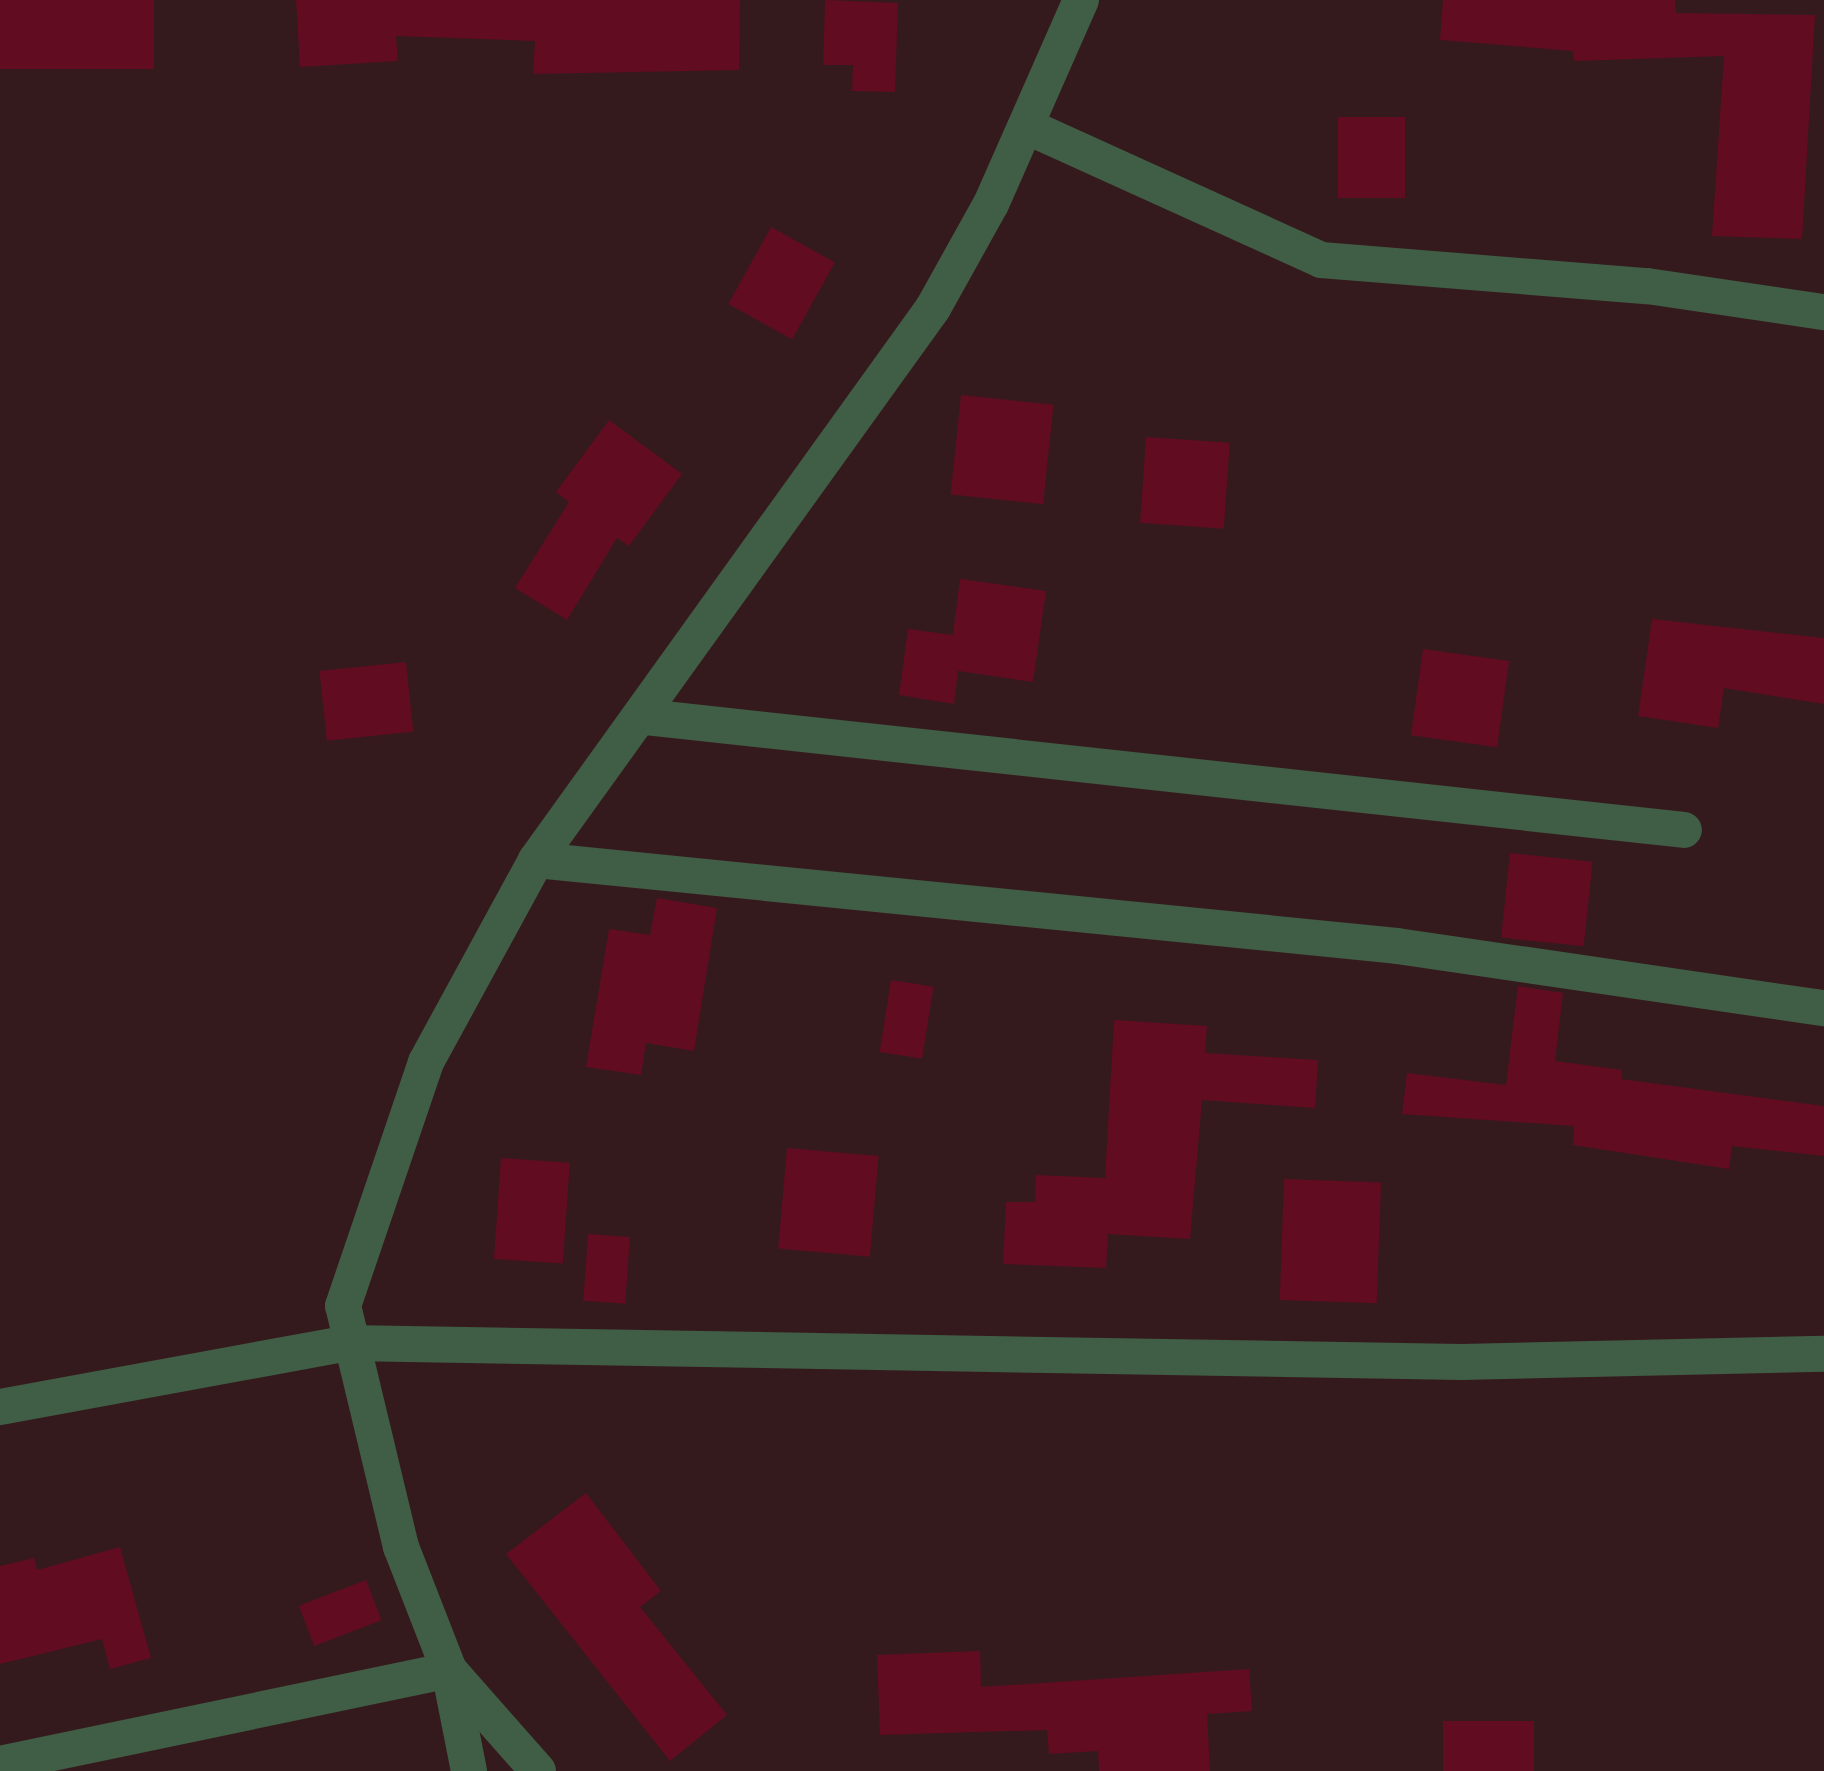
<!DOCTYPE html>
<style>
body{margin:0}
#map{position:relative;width:1824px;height:1771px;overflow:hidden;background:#351a1d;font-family:"Roboto Condensed",sans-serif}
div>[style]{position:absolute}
.building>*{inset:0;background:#610c21;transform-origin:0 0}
.minor>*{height:36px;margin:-18px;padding:0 18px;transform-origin:18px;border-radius:18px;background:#405d45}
span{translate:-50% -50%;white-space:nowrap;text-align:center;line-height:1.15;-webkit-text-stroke:12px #140809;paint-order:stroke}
</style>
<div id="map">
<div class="building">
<i style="left:0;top:0;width:154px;height:69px"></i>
<i style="clip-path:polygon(296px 0,740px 0,739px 70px,533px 74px,535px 41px,396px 36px,398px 61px,300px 67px)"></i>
<i style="clip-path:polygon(825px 0,898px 3px,895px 92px,852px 91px,853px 65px,823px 65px)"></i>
<i style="clip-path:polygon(1443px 0,1675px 0,1676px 13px,1815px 15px,1802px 239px,1712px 236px,1724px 56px,1574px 61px,1573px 51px,1440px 40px)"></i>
<i style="left:1338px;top:117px;width:67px;height:81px"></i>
<i style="left:771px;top:227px;width:73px;height:88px;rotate:29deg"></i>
<i style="left:961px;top:395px;width:93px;height:100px;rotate:6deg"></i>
<i style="clip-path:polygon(609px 420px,682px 474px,629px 546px,617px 538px,567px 620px,515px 588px,569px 502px,556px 492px)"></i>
<i style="left:1146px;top:437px;width:84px;height:86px;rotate:4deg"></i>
<i style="clip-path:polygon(960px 579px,1046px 591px,1033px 682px,958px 671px,954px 704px,899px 695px,908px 629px,953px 635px)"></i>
<i style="clip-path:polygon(1652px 619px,1824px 638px,1824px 704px,1724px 688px,1718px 728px,1638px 716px)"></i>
<i style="left:1423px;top:649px;width:87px;height:87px;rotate:8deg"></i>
<i style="left:406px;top:662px;width:70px;height:87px;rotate:84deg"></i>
<i style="left:1510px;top:853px;width:83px;height:85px;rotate:6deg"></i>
<i style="clip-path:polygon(657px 898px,717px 908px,694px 1051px,646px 1043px,641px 1075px,586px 1067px,609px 929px,650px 935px)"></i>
<i style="left:891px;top:980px;width:43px;height:73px;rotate:9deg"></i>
<i style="clip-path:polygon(1518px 986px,1563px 993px,1555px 1061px,1622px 1070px,1621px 1079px,1824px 1106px,1824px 1156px,1732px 1146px,1729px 1169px,1573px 1145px,1574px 1126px,1402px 1114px,1407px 1073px,1506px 1085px)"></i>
<i style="clip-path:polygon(1114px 1020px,1207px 1026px,1205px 1053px,1318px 1060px,1315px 1108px,1202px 1100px,1190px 1239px,1108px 1234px,1106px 1268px,1003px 1264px,1006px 1202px,1035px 1202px,1036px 1175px,1105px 1178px)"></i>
<i style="left:787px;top:1148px;width:92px;height:101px;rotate:5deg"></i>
<i style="left:501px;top:1158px;width:69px;height:101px;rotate:4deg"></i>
<i style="left:1284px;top:1179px;width:97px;height:121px;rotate:2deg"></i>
<i style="left:588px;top:1234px;width:42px;height:67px;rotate:4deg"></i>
<i style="clip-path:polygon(586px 1493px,661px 1591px,640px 1607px,727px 1715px,670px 1761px,506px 1554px)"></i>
<i style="clip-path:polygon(120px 1547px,151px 1658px,110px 1669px,102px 1639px,0 1664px,0 1566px,34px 1558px,37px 1570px)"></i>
<i style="left:366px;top:1580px;width:43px;height:72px;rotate:69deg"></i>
<i style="clip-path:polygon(980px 1651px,981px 1687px,1249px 1669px,1252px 1711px,1207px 1714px,1210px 1771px,1099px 1771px,1098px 1751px,1049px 1754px,1047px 1730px,880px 1735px,877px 1655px)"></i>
<i style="left:1443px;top:1721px;width:91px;height:50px"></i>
</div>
<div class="minor">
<i style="left:1026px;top:126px;width:324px;rotate:24.4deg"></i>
<i style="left:1321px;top:260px;width:327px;rotate:4.6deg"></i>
<i style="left:1647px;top:286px;width:179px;rotate:8.4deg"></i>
<i style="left:646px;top:717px;width:1044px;rotate:6.21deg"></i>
<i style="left:536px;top:860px;width:865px;rotate:5.7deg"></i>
<i style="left:1397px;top:946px;width:431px;rotate:8.3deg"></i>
<i style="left:0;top:1407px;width:354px;rotate:-10.4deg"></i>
<i style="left:348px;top:1343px;width:1114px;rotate:0.98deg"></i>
<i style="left:1462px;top:1362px;width:362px;rotate:-1.3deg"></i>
<i style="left:0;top:1764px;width:459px;rotate:-11.8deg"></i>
<i style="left:449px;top:1670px;width:103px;rotate:78.8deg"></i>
<i style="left:538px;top:1771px;width:135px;rotate:-131.4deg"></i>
<i style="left:449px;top:1670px;width:132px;rotate:-111.3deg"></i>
<i style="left:401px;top:1547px;width:248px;rotate:-103.5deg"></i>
<i style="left:343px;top:1306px;width:258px;rotate:-71.2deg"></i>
<i style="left:426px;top:1062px;width:230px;rotate:-61.4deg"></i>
<i style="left:536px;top:860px;width:680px;rotate:-54.28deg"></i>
<i style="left:933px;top:308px;width:119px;rotate:-60.9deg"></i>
<i style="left:991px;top:204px;width:223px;rotate:-66.2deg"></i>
</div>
</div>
